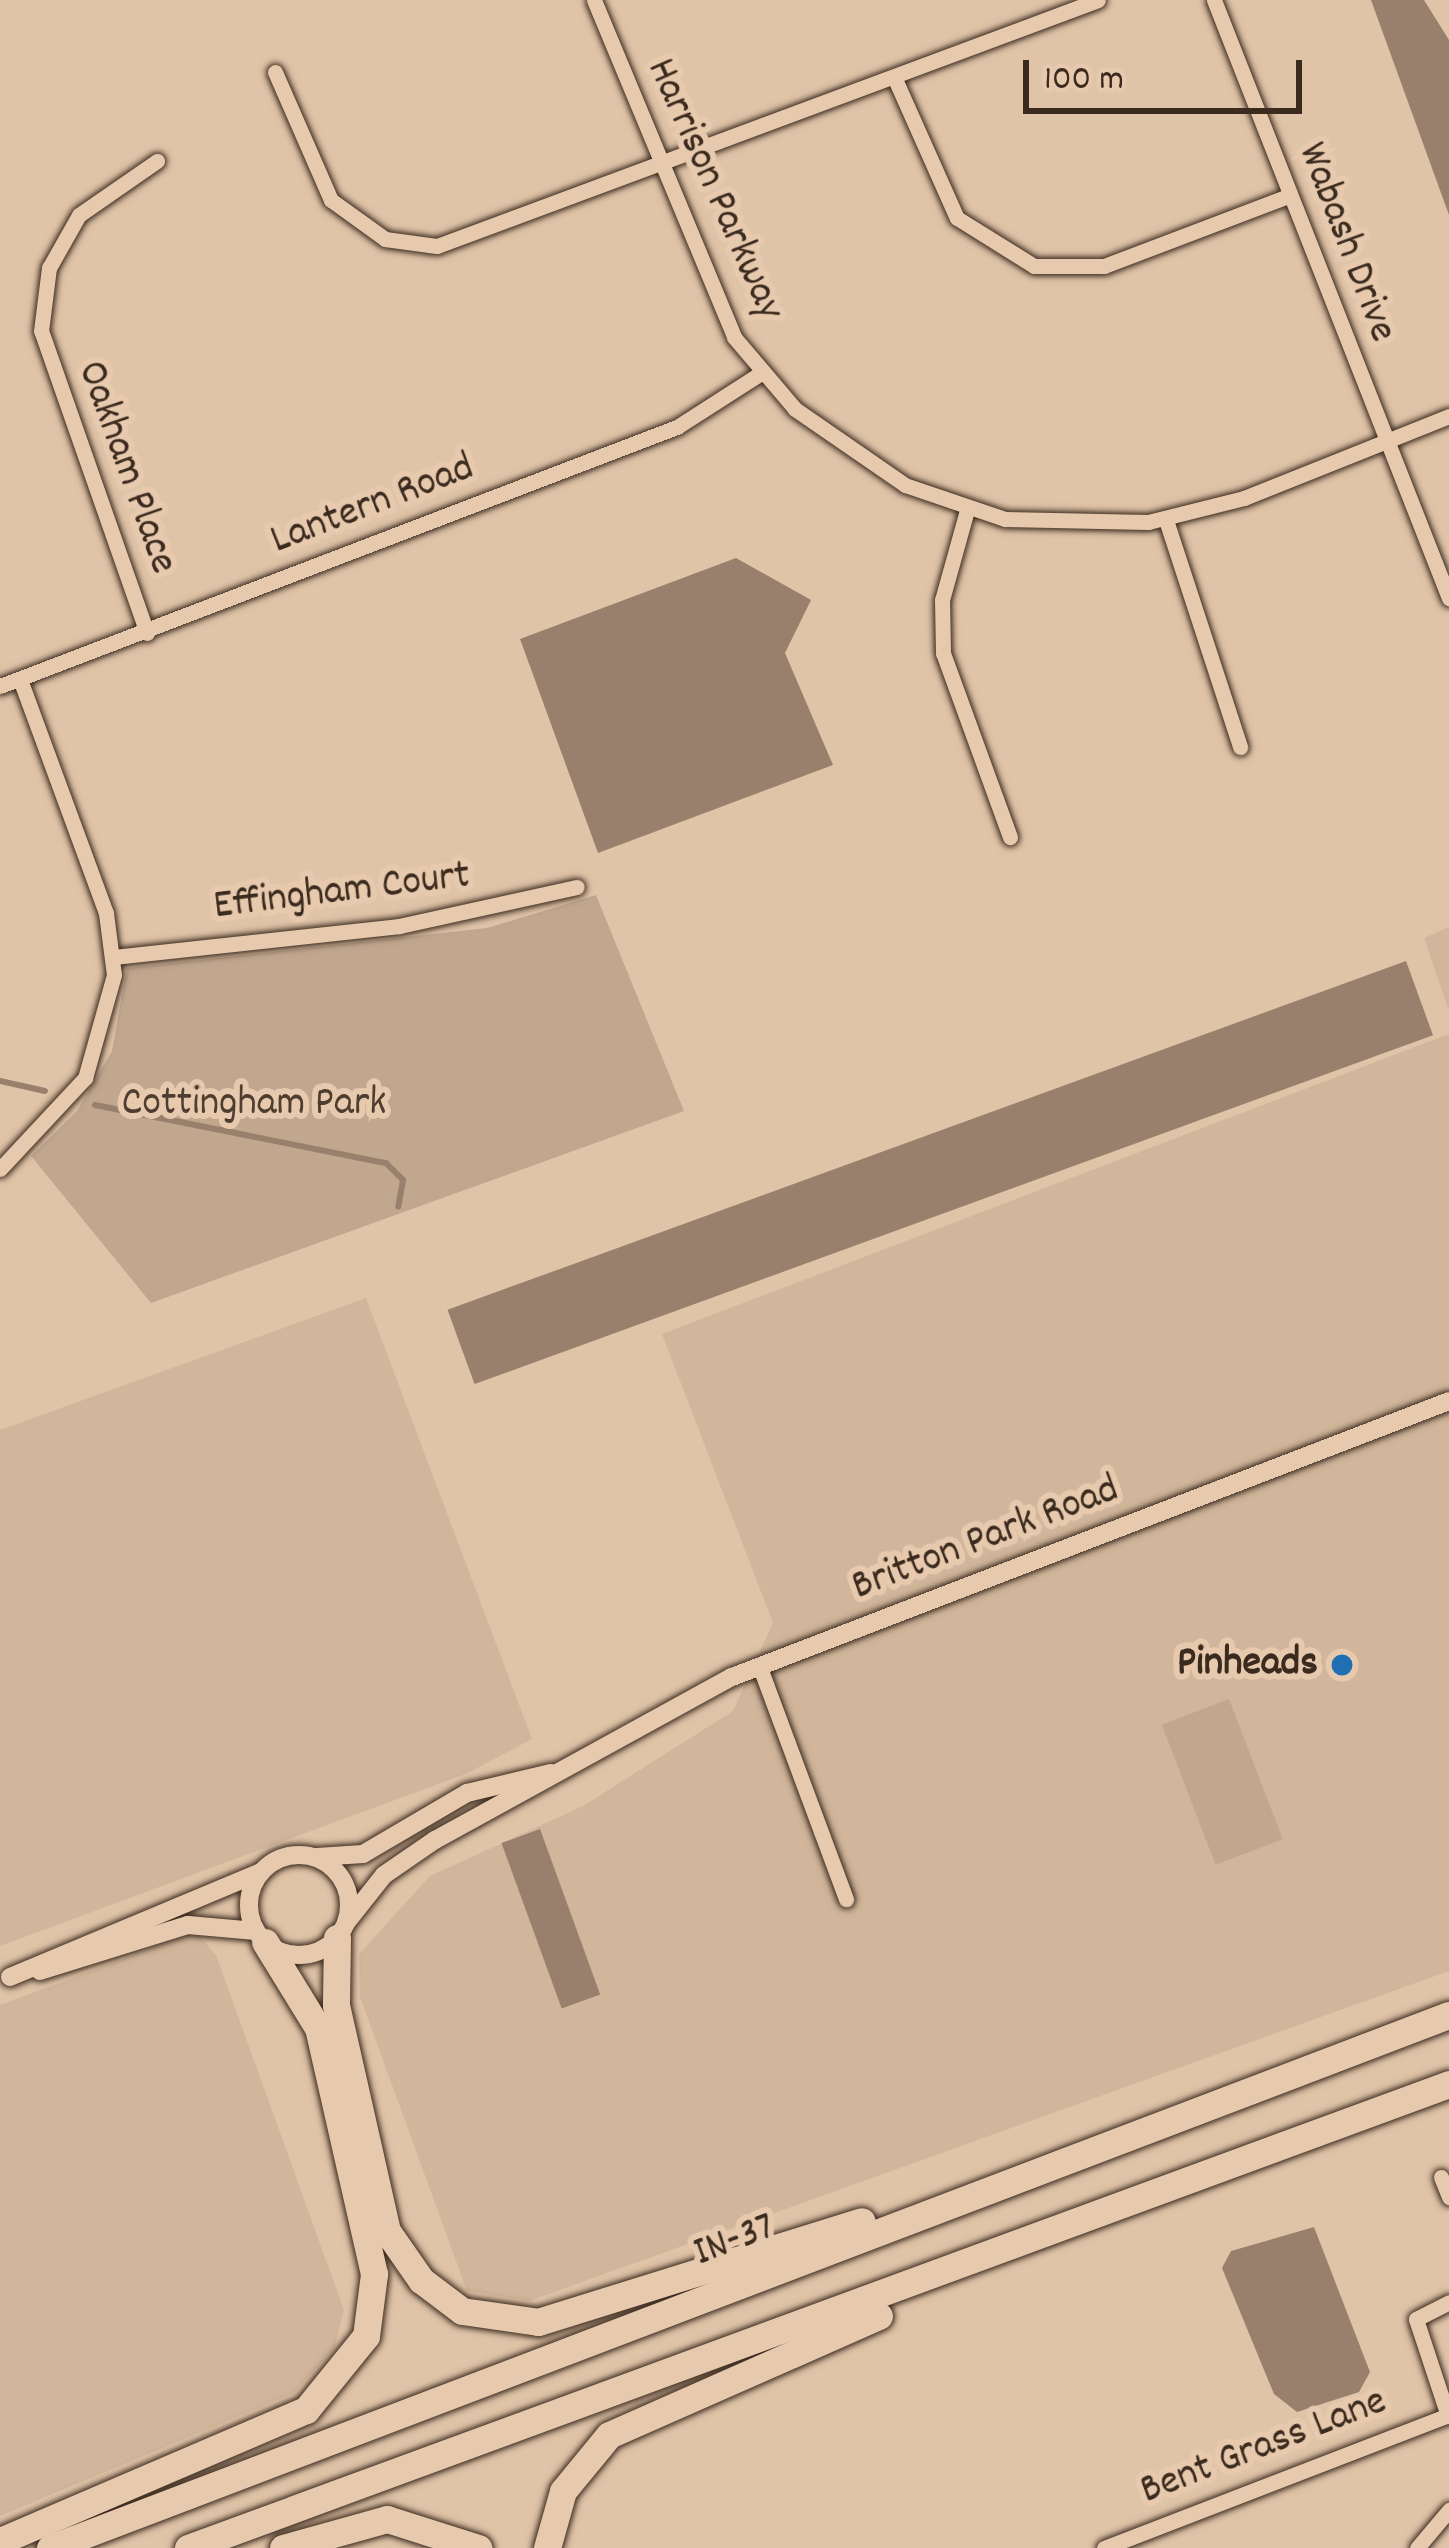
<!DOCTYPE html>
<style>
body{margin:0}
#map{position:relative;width:1449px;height:2548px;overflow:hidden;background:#e0c4a8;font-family:Dekko,sans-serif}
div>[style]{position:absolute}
.built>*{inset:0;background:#d1b69b}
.green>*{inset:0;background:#c2a78f;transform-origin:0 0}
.water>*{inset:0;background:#98806c;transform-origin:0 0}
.stream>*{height:6px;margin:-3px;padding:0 3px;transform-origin:3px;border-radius:3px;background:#98806c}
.roads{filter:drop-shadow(0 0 3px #3b2a1e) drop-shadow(0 0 3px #3b2a1e)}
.minor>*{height:15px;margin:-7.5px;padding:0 7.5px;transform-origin:7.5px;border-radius:7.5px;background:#e7caae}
.tertiary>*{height:18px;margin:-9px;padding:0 9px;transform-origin:9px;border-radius:9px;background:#e7caae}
.tertiary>.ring{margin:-9px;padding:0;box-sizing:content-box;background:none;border:18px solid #e7caae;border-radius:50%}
.motorway>*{height:27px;margin:-13.5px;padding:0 13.5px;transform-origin:13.5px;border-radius:13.5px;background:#e7caae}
.dots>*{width:33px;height:33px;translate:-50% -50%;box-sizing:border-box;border:6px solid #e7caae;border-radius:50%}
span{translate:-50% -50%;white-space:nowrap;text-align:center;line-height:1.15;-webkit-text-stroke:12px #e7caae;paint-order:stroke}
.street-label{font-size:42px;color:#3b2a1e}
.park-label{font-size:42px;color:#4f3d2f}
.poi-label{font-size:42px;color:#3b2a1e;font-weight:700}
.right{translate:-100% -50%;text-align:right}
.scale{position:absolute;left:1023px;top:60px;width:279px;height:54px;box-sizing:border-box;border:6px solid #3b2a1e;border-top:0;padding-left:15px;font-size:36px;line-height:42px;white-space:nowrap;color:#3b2a1e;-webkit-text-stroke:9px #e7caae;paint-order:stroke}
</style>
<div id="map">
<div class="built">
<i style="clip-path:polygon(1449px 927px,1449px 1011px,1424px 938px)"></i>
<i style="clip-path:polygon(1449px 1034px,1449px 1971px,529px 2301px,467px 2291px,360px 1997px,359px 1954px,430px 1876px,583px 1806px,733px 1711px,773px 1623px,662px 1334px)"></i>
<i style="clip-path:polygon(366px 1298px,532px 1739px,468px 1773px,0 1946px,0 1430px)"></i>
<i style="clip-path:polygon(196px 1932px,216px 1955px,344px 2310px,335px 2347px,294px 2393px,0 2516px,0 2005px)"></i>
</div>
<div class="green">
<i style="clip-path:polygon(596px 895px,684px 1111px,151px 1303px,31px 1156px,77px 1111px,112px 1051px,127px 968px,487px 928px)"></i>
<i style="left:1229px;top:1699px;width:150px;height:72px;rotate:69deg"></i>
</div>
<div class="water">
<i style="clip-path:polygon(1371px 0,1424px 0,1449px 40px,1449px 215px)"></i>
<i style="clip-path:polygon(736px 558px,811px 600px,785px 653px,833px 765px,598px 853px,520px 639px)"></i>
<i style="left:1406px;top:961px;width:79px;height:1020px;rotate:70deg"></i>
<i style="left:540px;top:1829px;width:176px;height:41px;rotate:70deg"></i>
<i style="clip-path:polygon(1314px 2227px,1370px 2372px,1359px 2392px,1297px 2412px,1274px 2394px,1222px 2268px,1231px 2251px)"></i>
</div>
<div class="stream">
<i style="left:0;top:1081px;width:46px;rotate:12.5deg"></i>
<i style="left:95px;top:1105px;width:297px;rotate:11.3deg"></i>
<i style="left:386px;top:1163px;width:24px;rotate:45deg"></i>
<i style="left:403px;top:1180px;width:27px;rotate:100deg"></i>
</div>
<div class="roads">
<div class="minor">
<i style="left:594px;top:0;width:365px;rotate:67.4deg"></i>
<i style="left:734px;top:337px;width:94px;rotate:49.7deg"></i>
<i style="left:795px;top:409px;width:134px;rotate:34.6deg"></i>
<i style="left:905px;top:485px;width:106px;rotate:18.8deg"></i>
<i style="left:1005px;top:519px;width:143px;rotate:1.2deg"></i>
<i style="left:1148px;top:522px;width:99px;rotate:-14deg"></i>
<i style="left:1244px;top:498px;width:221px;rotate:-21.8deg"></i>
<i style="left:1214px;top:0;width:643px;rotate:68.55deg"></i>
<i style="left:275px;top:72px;width:140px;rotate:66.4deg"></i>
<i style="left:331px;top:200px;width:67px;rotate:35.8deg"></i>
<i style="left:385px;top:239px;width:52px;rotate:7.7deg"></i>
<i style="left:437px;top:246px;width:705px;rotate:-20.41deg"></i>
<i style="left:895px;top:79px;width:152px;rotate:66deg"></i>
<i style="left:957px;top:218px;width:91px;rotate:31.9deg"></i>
<i style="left:1034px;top:266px;width:70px"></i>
<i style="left:1104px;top:266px;width:197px;rotate:-20.8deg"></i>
<i style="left:967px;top:510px;width:93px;rotate:105.5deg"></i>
<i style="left:942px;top:600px;width:53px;rotate:88.9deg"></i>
<i style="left:943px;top:653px;width:196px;rotate:70deg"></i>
<i style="left:1166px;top:520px;width:239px;rotate:71.9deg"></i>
<i style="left:147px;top:633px;width:320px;rotate:-109.3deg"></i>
<i style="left:41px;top:331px;width:64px;rotate:-82.8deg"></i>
<i style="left:49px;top:268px;width:61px;rotate:-60.5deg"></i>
<i style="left:79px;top:215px;width:95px;rotate:-34.7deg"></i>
<i style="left:0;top:686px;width:725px;rotate:-20.94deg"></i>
<i style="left:677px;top:427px;width:100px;rotate:-32.7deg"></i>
<i style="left:114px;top:957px;width:287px;rotate:-6.2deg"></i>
<i style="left:399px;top:926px;width:182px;rotate:-12.4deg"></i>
<i style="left:0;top:1169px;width:125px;rotate:-47deg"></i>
<i style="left:85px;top:1078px;width:107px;rotate:-74.3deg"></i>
<i style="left:114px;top:975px;width:63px;rotate:-97.4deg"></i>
<i style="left:106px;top:913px;width:249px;rotate:-110.2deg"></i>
<i style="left:759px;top:1665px;width:250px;rotate:69.6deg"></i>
<i style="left:1441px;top:2177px;width:22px;rotate:68deg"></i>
<i style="left:1448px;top:2416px;width:102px;rotate:-108.3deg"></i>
<i style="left:1416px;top:2319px;width:37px;rotate:-27deg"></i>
<i style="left:1104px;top:2548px;width:370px;rotate:-21.1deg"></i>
<i style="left:1417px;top:2548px;width:50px;rotate:-49.9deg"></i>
</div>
<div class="tertiary">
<i class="ring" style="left:249px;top:1855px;width:82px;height:82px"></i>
<i style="left:317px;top:1857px;width:46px;rotate:-3.7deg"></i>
<i style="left:363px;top:1854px;width:121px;rotate:-30.4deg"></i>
<i style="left:467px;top:1793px;width:86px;rotate:-13.4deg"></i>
<i style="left:346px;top:1923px;width:61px;rotate:-51.6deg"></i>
<i style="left:384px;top:1875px;width:62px;rotate:-34.5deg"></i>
<i style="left:435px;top:1840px;width:339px;rotate:-28.8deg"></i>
<i style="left:732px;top:1677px;width:768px;rotate:-21.05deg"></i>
<i style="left:40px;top:1971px;width:155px;rotate:-17.3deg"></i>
<i style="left:188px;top:1925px;width:68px;rotate:5deg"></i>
<i style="left:10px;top:1977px;width:270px;rotate:-22.7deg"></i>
</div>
<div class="motorway">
<i style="left:337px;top:1938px;width:67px;rotate:90.9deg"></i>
<i style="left:336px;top:2005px;width:232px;rotate:77.3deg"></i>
<i style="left:387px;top:2231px;width:60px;rotate:55.2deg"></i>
<i style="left:421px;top:2280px;width:51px;rotate:37.1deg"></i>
<i style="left:462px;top:2311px;width:77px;rotate:8.2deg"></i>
<i style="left:538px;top:2322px;width:339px;rotate:-17.3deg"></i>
<i style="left:0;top:2541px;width:333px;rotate:-23.2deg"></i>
<i style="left:306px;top:2410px;width:95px;rotate:-51deg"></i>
<i style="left:366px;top:2336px;width:63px;rotate:-82.6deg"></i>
<i style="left:374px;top:2274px;width:252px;rotate:-102.8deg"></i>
<i style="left:318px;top:2028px;width:101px;rotate:-121.6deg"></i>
<i style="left:50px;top:2548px;width:1497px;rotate:-20.86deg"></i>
<i style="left:188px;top:2548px;width:1344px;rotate:-20.2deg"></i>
<i style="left:283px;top:2548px;width:108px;rotate:-15.6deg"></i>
<i style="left:387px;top:2519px;width:96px;rotate:17.7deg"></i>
<i style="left:547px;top:2548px;width:59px;rotate:-74.3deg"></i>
<i style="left:563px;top:2491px;width:72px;rotate:-50.6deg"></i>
<i style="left:609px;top:2435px;width:295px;rotate:-23.8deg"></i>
</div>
</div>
<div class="dots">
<i style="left:1342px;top:1665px;background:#1f6fb2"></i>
</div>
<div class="street-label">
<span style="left:713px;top:190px;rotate:66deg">Harrison Parkway</span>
<span style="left:1345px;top:243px;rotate:69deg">Wabash Drive</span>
<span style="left:125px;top:468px;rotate:70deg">Oakham Place</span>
<span style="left:373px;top:506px;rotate:-21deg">Lantern Road</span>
<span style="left:342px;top:893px;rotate:-7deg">Effingham Court</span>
<span style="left:986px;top:1540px;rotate:-21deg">Britton Park Road</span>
<span style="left:735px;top:2242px;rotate:-21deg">IN-37</span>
<span style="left:1264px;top:2448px;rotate:-21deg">Bent Grass Lane</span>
</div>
<div class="park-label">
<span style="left:254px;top:1105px">Cottingham Park</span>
</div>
<div class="poi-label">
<span class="right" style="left:1318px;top:1665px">Pinheads</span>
</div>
<div class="scale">100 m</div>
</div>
